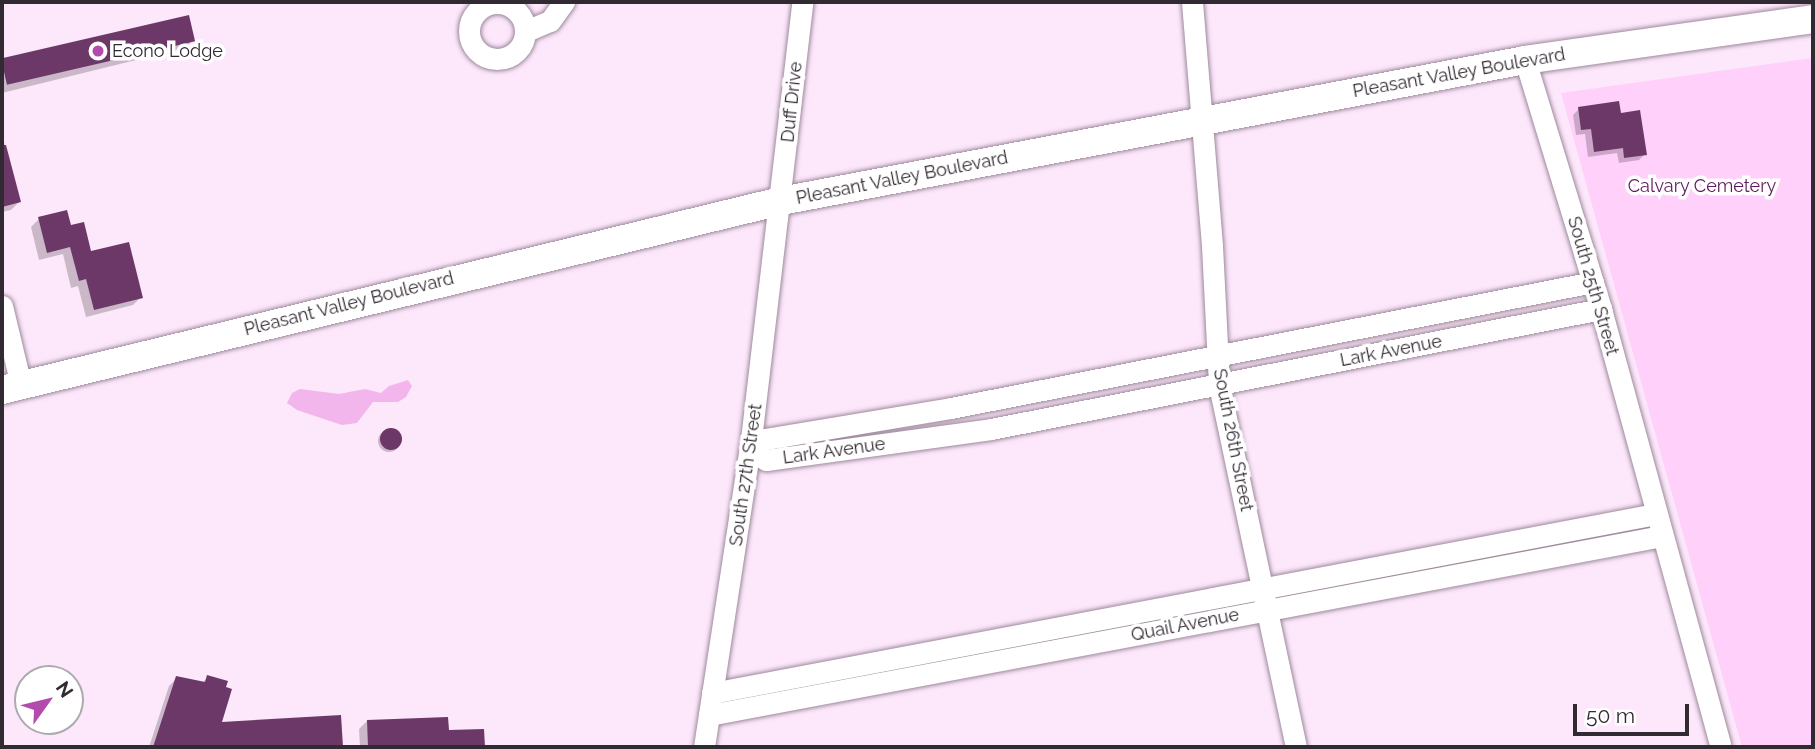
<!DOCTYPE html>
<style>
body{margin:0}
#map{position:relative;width:1815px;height:749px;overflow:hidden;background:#fde7fb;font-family:Raleway,sans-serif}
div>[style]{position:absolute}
.green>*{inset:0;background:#fed0fa}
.water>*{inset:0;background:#f2b6ed}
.shadow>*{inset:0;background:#0003}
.round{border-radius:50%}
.building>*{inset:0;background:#6b3868;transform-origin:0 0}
.roads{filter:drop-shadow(0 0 2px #9e8a9c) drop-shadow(0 0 2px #9e8a9c)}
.minor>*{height:21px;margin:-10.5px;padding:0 10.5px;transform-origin:10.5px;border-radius:10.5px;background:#fff}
.minor>.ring{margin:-10.5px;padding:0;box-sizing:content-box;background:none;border:21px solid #fff;border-radius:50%}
.major>*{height:28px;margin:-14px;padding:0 14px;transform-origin:14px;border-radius:14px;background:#fff}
.dots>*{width:19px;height:19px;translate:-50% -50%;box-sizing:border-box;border:4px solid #fff;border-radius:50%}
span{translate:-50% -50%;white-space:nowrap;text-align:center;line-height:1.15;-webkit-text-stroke:7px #fff;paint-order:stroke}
.poi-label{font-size:18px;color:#322a32}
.left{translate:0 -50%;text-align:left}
.street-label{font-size:18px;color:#322a32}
.park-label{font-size:18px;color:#5f1a5d}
.frame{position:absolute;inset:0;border:4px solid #322a32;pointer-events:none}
.north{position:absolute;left:14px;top:665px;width:70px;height:70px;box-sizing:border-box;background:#fff;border:2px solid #adaaad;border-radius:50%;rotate:56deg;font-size:19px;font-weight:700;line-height:28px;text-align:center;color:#322a32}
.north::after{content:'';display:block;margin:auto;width:24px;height:32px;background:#b34baf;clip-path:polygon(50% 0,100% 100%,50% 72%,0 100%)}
.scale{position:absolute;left:1573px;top:704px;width:116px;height:32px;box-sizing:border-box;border:4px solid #322a32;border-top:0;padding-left:9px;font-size:21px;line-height:24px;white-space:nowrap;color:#322a32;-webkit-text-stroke:5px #fff;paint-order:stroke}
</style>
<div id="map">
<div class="green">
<i style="clip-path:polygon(1813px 58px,1813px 747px,1742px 747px,1561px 93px)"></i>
</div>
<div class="water">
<i style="clip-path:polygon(408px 380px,412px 386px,406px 397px,398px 402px,373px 402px,357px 423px,342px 425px,297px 410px,287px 403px,292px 393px,300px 389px,339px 394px,365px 389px,381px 393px,389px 386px)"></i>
</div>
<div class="shadow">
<i style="clip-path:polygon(187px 17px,193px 40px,185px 48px,2px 93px,2px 62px)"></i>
<i style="clip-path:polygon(1579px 109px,1620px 115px,1645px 154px,1639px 160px,1619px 163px,1617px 153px,1588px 157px,1585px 134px,1576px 135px,1573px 115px)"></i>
<i style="clip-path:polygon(2px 134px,19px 202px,11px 210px,2px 212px)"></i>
<i style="clip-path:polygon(39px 219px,70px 228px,89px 253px,141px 297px,133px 305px,86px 317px,78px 286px,71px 288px,63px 254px,39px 260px,31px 227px)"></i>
<i class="round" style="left:378px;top:430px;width:22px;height:22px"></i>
<i style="clip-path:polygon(208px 677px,219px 724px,339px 717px,341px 747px,149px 747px,169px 686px,177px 678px,202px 683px)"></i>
<i style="clip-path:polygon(367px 721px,447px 732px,482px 731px,483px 747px,360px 747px,359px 729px)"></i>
</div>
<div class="building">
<i style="left:189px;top:15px;width:27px;height:193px;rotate:77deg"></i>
<i style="clip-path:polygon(1619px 101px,1621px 113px,1640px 110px,1647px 155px,1624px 158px,1623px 148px,1594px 152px,1591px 129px,1581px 130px,1578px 107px)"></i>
<i style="clip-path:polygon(2px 145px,6px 145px,21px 202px,2px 207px)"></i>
<i style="clip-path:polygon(67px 210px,71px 225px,84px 222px,91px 251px,129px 242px,143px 298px,94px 310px,86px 279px,79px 281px,70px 247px,47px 253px,38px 217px)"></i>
<i class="round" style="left:380px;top:428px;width:22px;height:22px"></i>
<i style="clip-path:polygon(207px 675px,228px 681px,226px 687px,232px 689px,222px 722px,341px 715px,343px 747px,153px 747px,176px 676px,205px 682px)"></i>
<i style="clip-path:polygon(448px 717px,449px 730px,484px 729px,485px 747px,368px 747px,367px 720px)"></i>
</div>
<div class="roads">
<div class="minor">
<i style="left:1192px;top:2px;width:245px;rotate:85.3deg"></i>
<i style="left:1212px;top:246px;width:139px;rotate:87.1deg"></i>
<i style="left:1219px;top:385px;width:370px;rotate:78deg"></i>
<i class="ring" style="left:469px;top:3px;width:35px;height:35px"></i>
<i style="left:526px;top:31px;width:26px;rotate:-23deg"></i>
<i style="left:550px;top:21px;width:24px;rotate:-54deg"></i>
<i style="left:1525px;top:60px;width:260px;rotate:73deg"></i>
<i style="left:1601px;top:309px;width:452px;rotate:74.7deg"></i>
<i style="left:1593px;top:282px;width:654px;rotate:168.9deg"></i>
<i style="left:951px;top:408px;width:189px;rotate:170.5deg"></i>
<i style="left:765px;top:439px;width:17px;rotate:149deg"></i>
<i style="left:750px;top:448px;width:20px;rotate:37deg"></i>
<i style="left:766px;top:460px;width:227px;rotate:-7.8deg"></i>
<i style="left:991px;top:429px;width:622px;rotate:-11.13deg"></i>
<i style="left:2px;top:306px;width:81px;rotate:76.5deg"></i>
<i style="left:712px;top:693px;width:961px;rotate:-10.74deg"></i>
<i style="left:709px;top:715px;width:970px;rotate:-10.64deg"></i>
<i style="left:704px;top:747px;width:303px;rotate:-81.3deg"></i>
<i style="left:750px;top:448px;width:449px;rotate:-83.3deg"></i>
</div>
<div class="major">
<i style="left:2px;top:390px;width:802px;rotate:-13.64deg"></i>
<i style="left:781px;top:201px;width:757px;rotate:-10.73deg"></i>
<i style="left:1525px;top:60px;width:291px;rotate:-8.1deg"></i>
</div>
</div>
<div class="dots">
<i style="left:98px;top:51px;background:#b34baf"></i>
</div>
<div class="poi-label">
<span class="left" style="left:112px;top:51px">Econo Lodge</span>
</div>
<div class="street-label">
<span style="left:1459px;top:73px;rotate:-10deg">Pleasant Valley Boulevard</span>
<span style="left:792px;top:102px;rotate:-84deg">Duff Drive</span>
<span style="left:902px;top:178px;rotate:-11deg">Pleasant Valley Boulevard</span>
<span style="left:1593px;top:286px;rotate:74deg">South 25th Street</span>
<span style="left:349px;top:304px;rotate:-14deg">Pleasant Valley Boulevard</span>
<span style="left:1391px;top:351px;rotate:-11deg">Lark Avenue</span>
<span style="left:1233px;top:440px;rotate:79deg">South 26th Street</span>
<span style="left:834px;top:451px;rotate:-8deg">Lark Avenue</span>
<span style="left:746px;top:475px;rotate:-82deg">South 27th Street</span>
<span style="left:1185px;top:625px;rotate:-11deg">Quail Avenue</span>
</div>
<div class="park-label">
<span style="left:1702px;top:186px">Calvary Cemetery</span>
</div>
<div class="frame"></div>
<div class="north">N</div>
<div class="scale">50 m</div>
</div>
